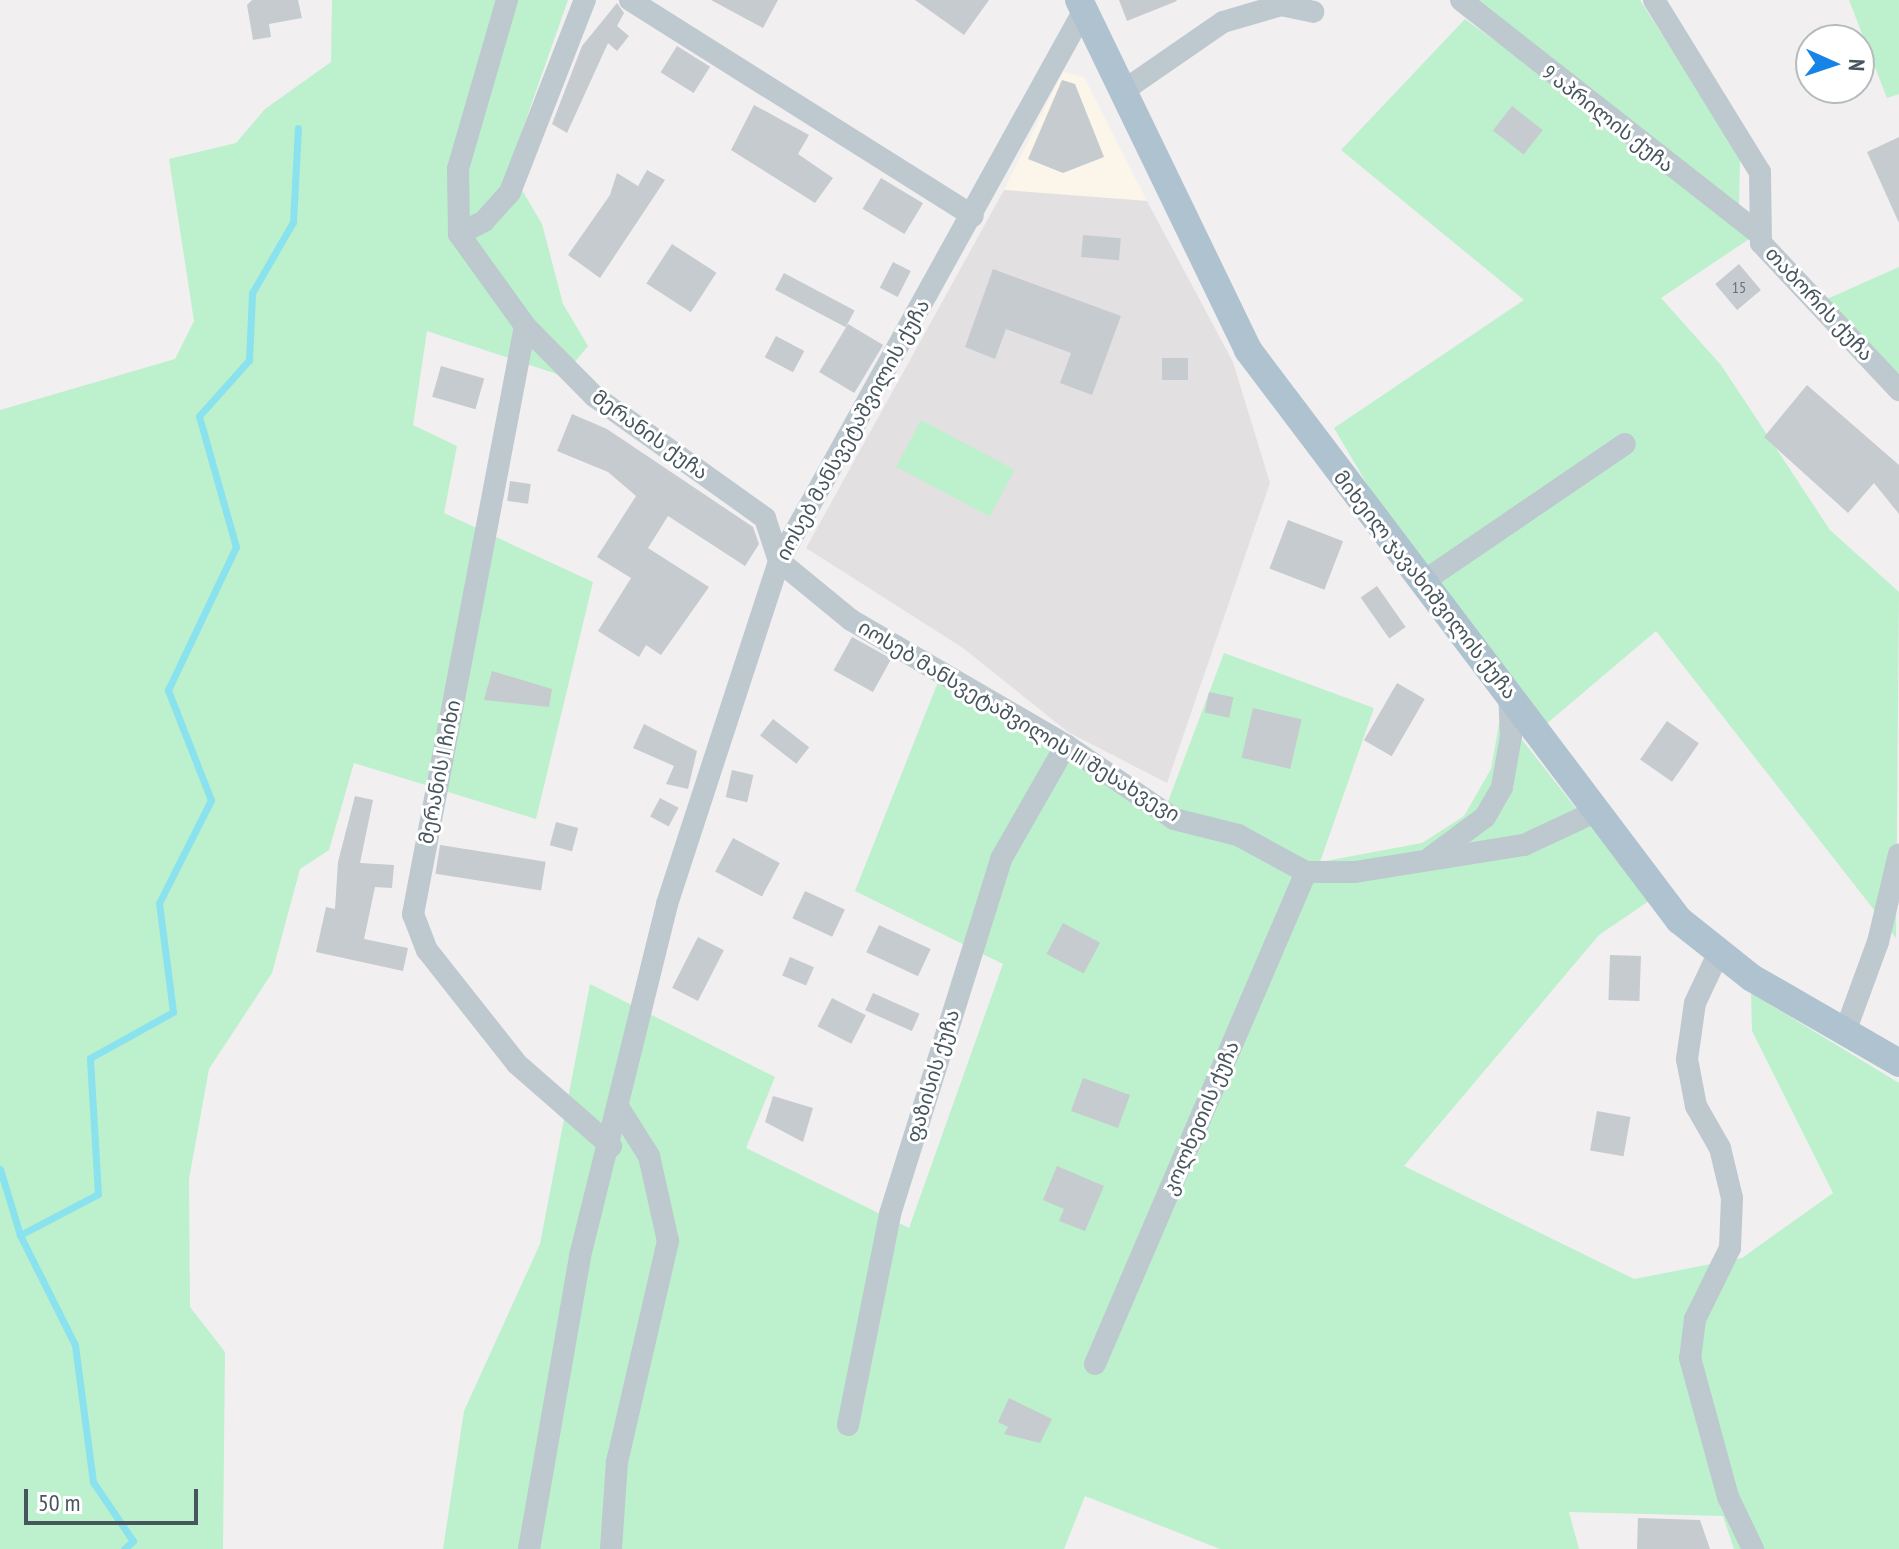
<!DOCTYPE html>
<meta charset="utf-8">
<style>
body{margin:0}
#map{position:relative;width:1899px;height:1549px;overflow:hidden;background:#f2eff0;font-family:"PT Sans Narrow","Noto Sans Georgian",sans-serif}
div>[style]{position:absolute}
.commercial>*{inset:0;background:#fcf5e9}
.education>*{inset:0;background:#e3e0e2}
.green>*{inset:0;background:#bdf0cc;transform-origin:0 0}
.stream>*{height:7px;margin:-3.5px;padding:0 3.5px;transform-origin:3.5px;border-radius:3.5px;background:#8ae2ee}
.building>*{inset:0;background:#c6cbcf;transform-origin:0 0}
.minor>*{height:22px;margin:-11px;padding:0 11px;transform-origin:11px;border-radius:11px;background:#bdc8cf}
.major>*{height:28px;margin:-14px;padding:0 14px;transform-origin:14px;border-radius:14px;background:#afc2cf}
span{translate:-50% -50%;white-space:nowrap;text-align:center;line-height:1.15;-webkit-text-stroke:6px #fff;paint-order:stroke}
.number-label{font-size:16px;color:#67727a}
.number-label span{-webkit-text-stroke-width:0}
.street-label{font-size:20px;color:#47555d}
.north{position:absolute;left:1795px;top:24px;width:80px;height:80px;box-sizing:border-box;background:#fff;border:2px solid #b5bbbe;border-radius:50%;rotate:93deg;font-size:22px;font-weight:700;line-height:32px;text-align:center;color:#47555d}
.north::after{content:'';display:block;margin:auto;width:28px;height:36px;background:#1684e6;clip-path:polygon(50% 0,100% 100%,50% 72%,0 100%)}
.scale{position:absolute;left:24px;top:1489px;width:174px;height:36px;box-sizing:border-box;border:4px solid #47555d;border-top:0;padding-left:10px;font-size:24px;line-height:28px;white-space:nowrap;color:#47555d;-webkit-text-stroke:6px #fff;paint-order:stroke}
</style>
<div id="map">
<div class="commercial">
<i style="clip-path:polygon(1063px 72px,1084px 77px,1147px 201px,1004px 190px)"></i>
</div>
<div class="education">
<i style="clip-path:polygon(1004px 190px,1147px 201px,1233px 362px,1270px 483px,1167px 783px,1068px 732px,963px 648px,806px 548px)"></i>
</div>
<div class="green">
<i style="clip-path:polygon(332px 0,568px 0,509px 168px,542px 224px,563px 304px,588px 346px,563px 376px,427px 331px,413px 425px,457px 446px,444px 513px,593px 582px,536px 819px,354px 763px,329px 850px,300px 869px,272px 973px,209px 1069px,189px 1179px,190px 1307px,225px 1352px,223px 1549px,0 1549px,0 410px,175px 359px,194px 321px,169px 159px,236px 143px,265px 109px,331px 62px)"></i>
<i style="clip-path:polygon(1478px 0,1640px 0,1740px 157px,1739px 209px)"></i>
<i style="clip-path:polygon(1849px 0,1899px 0,1899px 94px,1887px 98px)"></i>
<i style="clip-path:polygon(1465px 19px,1758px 233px,1661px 298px,1721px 365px,1830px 530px,1899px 592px,1896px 938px,1656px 631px,1538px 731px,1424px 581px,1334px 428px,1524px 300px,1341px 150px)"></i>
<i style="clip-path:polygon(1899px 267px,1899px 373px,1888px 378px,1818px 303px)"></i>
<i style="left:921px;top:420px;width:106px;height:53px;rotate:28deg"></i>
<i style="clip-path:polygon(1224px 653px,1374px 708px,1320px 862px,1422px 843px,1464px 816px,1491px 769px,1501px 713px,1649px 901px,1599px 935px,1404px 1166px,1634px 1279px,1742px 1258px,1833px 1193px,1752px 1031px,1751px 993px,1899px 1083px,1899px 1549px,1734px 1549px,1723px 1516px,1569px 1512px,1579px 1549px,1220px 1549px,1085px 1496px,1064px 1549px,443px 1549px,464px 1411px,540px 1244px,590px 984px,775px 1077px,746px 1148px,909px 1228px,1003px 964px,855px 891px,938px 682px,1166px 807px)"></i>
</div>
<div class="stream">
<i style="left:0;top:1169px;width:69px;rotate:73.1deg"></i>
<i style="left:124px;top:1549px;width:12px;rotate:-42deg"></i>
<i style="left:133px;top:1541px;width:71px;rotate:-124.1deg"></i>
<i style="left:93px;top:1482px;width:138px;rotate:-97.5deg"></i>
<i style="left:75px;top:1345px;width:123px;rotate:-116.6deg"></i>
<i style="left:20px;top:1235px;width:88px;rotate:-27.7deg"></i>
<i style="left:98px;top:1194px;width:136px;rotate:-93.4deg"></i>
<i style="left:90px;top:1058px;width:95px;rotate:-29deg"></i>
<i style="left:173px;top:1012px;width:110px;rotate:-97.3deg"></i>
<i style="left:159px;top:903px;width:115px;rotate:-63.2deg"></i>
<i style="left:211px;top:800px;width:118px;rotate:-111.4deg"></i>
<i style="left:168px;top:690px;width:158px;rotate:-64.6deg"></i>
<i style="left:236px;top:547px;width:136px;rotate:-105.8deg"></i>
<i style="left:199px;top:416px;width:75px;rotate:-48.2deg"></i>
<i style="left:249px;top:360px;width:67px;rotate:-87.4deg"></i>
<i style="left:252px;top:293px;width:82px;rotate:-60deg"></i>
<i style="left:293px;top:222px;width:94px;rotate:-87deg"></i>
</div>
<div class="building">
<i style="clip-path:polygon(252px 0,298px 0,302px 18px,269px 24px,271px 37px,253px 40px,247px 5px)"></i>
<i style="clip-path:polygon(711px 0,778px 0,763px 28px)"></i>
<i style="clip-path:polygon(915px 0,989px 0,964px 35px)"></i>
<i style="clip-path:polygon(1119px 0,1176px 0,1177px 1px,1127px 21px)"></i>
<i style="clip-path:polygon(617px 3px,624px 13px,617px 26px,629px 36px,617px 51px,608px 43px,567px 133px,552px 124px,582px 46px)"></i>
<i style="left:677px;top:46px;width:39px;height:31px;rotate:32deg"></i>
<i style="clip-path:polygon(1062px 80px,1075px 84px,1104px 157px,1063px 173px,1028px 159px)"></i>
<i style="clip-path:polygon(754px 105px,809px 135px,798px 154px,833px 178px,815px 203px,731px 150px)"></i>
<i style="left:1512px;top:106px;width:39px;height:31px;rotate:38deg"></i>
<i style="clip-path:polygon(1899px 137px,1899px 223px,1867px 152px)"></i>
<i style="clip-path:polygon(647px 170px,665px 180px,600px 278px,568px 255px,610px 195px,617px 173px,638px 186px)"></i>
<i style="left:881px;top:178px;width:49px;height:36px;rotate:31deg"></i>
<i style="left:1083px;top:235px;width:38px;height:22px;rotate:5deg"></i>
<i style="left:672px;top:244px;width:53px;height:47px;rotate:33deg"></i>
<i style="left:893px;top:262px;width:20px;height:29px;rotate:27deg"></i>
<i style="left:1739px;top:264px;width:34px;height:31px;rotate:50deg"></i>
<i style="clip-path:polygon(993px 269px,1121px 316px,1092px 395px,1060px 383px,1071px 353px,1006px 329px,995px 359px,965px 347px)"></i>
<i style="left:784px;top:273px;width:80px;height:19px;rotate:28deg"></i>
<i style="left:848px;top:324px;width:41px;height:56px;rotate:31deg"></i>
<i style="left:776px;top:336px;width:32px;height:24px;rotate:28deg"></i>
<i style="left:1162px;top:358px;width:26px;height:22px"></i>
<i style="left:441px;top:366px;width:45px;height:32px;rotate:16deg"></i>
<i style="clip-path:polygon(1807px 385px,1899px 465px,1899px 514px,1874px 483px,1848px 513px,1764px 437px)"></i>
<i style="clip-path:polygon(572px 414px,607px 429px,753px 527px,759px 544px,745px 566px,668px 516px,648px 548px,709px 587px,661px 655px,646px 645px,639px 657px,598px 631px,631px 578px,597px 557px,636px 496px,608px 472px,557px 451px)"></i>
<i style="left:510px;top:481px;width:21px;height:20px;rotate:8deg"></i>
<i style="left:1288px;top:520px;width:59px;height:52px;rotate:21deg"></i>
<i style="left:1377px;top:586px;width:50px;height:20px;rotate:55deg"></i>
<i style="left:852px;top:637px;width:45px;height:38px;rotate:29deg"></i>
<i style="clip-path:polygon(492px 671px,552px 689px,549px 707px,484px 700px)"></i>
<i style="left:1397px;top:683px;width:32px;height:66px;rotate:30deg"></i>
<i style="left:1209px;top:692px;width:25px;height:21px;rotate:12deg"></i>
<i style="left:1253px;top:708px;width:50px;height:51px;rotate:13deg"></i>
<i style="left:773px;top:719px;width:46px;height:21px;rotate:38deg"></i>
<i style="left:1667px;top:721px;width:39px;height:47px;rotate:35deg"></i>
<i style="clip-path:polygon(644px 724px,697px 751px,688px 789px,666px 784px,674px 766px,633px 748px)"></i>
<i style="left:732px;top:770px;width:22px;height:28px;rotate:13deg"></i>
<i style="clip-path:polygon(355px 796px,373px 800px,360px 863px,394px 865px,392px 888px,375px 887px,364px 939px,408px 948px,403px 971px,316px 952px,326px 907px,335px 909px,338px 862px)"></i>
<i style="left:660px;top:798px;width:21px;height:21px;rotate:28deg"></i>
<i style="left:556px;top:822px;width:23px;height:24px;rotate:15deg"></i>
<i style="left:733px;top:838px;width:53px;height:38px;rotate:28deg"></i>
<i style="left:440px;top:845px;width:107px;height:29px;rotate:9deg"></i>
<i style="left:805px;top:891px;width:44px;height:30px;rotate:25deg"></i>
<i style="left:1063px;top:923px;width:42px;height:35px;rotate:28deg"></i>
<i style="left:879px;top:925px;width:57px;height:30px;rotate:25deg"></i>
<i style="left:698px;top:937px;width:29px;height:57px;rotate:27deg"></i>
<i style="left:1610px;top:955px;width:31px;height:45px;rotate:2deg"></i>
<i style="left:790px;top:957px;width:26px;height:20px;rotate:23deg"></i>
<i style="left:873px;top:993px;width:51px;height:19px;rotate:24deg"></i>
<i style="left:832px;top:998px;width:38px;height:32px;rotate:27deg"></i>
<i style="left:1083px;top:1078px;width:50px;height:35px;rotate:20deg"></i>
<i style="clip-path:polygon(773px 1096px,813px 1108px,803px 1142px,765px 1122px)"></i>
<i style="left:1597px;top:1111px;width:34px;height:40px;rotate:10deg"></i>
<i style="clip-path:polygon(1057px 1166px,1104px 1186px,1085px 1231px,1059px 1221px,1064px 1209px,1043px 1200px)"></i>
<i style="clip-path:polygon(1009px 1398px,1052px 1419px,1040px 1443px,1004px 1434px,1008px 1427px,998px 1422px)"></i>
<i style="clip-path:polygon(1638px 1518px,1700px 1520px,1710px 1549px,1637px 1549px)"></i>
</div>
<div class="minor">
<i style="left:507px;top:0;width:176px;rotate:106.2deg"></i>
<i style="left:458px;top:169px;width:65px;rotate:89.1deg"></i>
<i style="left:459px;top:234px;width:113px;rotate:54.3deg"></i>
<i style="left:525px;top:326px;width:98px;rotate:45.4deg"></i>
<i style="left:594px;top:396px;width:210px;rotate:35.5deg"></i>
<i style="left:765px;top:518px;width:45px;rotate:72deg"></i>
<i style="left:779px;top:561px;width:93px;rotate:39.3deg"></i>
<i style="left:851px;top:620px;width:249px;rotate:30.2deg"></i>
<i style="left:1066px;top:745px;width:131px;rotate:34.4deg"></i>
<i style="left:1174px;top:819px;width:66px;rotate:14deg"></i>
<i style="left:1238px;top:835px;width:77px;rotate:28.6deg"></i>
<i style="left:1306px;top:872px;width:49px"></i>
<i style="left:1355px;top:872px;width:171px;rotate:-9.1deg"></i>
<i style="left:1524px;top:845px;width:81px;rotate:-25deg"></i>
<i style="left:630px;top:0;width:405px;rotate:32.2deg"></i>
<i style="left:1461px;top:0;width:377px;rotate:38.1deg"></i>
<i style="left:1654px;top:0;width:202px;rotate:58.4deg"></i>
<i style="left:1760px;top:172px;width:71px;rotate:89.2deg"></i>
<i style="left:1761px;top:243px;width:202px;rotate:46.8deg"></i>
<i style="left:1123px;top:91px;width:121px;rotate:-34.6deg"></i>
<i style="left:1223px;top:22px;width:60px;rotate:-16.3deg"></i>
<i style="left:1281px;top:5px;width:33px;rotate:12deg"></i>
<i style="left:459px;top:234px;width:28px;rotate:-27deg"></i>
<i style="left:484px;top:221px;width:39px;rotate:-48deg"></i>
<i style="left:510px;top:192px;width:206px;rotate:-68.7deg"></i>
<i style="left:525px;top:326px;width:599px;rotate:100.78deg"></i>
<i style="left:413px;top:914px;width:39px;rotate:69deg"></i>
<i style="left:427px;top:950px;width:145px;rotate:51.7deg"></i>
<i style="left:517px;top:1064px;width:125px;rotate:41.1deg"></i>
<i style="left:1424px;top:581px;width:243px;rotate:-34.3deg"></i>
<i style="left:1431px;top:857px;width:67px;rotate:-36.5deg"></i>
<i style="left:1485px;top:817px;width:34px;rotate:-60deg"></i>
<i style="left:1502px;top:787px;width:52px;rotate:-80deg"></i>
<i style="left:1511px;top:736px;width:44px;rotate:-92.6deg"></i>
<i style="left:1719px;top:952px;width:56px;rotate:115.2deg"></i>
<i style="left:1695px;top:1003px;width:57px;rotate:98.1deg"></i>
<i style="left:1687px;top:1059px;width:48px;rotate:79.2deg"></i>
<i style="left:1696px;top:1106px;width:48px;rotate:60.3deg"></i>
<i style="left:1720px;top:1148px;width:51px;rotate:76.5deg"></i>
<i style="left:1732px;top:1198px;width:50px;rotate:92.3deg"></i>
<i style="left:1730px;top:1248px;width:79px;rotate:116.2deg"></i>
<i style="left:1695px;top:1319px;width:39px;rotate:97deg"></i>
<i style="left:1690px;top:1358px;width:144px;rotate:74.7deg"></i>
<i style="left:1728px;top:1497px;width:58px;rotate:64.3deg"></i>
<i style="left:1845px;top:1032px;width:96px;rotate:-69.9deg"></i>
<i style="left:1878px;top:942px;width:90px;rotate:-76.6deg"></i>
<i style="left:1095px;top:1364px;width:535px;rotate:-66.79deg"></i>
<i style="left:848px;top:1425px;width:215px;rotate:-78.7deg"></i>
<i style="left:890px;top:1214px;width:372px;rotate:-72.6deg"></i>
<i style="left:1001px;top:859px;width:131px;rotate:-60.3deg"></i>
<i style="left:529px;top:1549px;width:297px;rotate:-80.1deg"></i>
<i style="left:580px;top:1256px;width:363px;rotate:-76.1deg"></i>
<i style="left:667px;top:904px;width:361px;rotate:-71.9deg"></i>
<i style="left:779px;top:561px;width:630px;rotate:-61.03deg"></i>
<i style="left:611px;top:1549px;width:87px;rotate:-86.1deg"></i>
<i style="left:617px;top:1462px;width:227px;rotate:-77deg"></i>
<i style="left:668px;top:1241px;width:87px;rotate:-102.6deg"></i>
<i style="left:649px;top:1156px;width:58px;rotate:-122.3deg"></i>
</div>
<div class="major">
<i style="left:1079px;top:0;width:389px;rotate:64.2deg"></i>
<i style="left:1248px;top:350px;width:715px;rotate:52.91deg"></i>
<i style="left:1679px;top:920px;width:93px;rotate:38.5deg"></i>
<i style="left:1752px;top:978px;width:170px;rotate:30deg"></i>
</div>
<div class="number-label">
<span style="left:1739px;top:287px">15</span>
</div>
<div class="street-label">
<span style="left:1608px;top:119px;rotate:38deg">9 აპრილის ქუჩა</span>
<span style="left:1819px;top:304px;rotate:47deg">თაბორის ქუჩა</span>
<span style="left:853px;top:430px;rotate:-61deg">იოსებ მანსვეტაშვილის ქუჩა</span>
<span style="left:650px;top:435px;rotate:36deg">მერანის ქუჩა</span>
<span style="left:1425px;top:585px;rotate:52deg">მიხეილ ჯავახიშვილის ქუჩა</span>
<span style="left:1019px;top:721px;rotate:31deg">იოსებ მანსვეტაშვილის III შესახვევი</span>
<span style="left:440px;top:772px;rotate:-79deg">მერანის I ჩიხი</span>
<span style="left:933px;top:1076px;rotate:-73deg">ფაზისის ქუჩა</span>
<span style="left:1201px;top:1118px;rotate:-67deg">კოლხეთის ქუჩა</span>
</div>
<div class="north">N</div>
<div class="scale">50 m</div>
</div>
